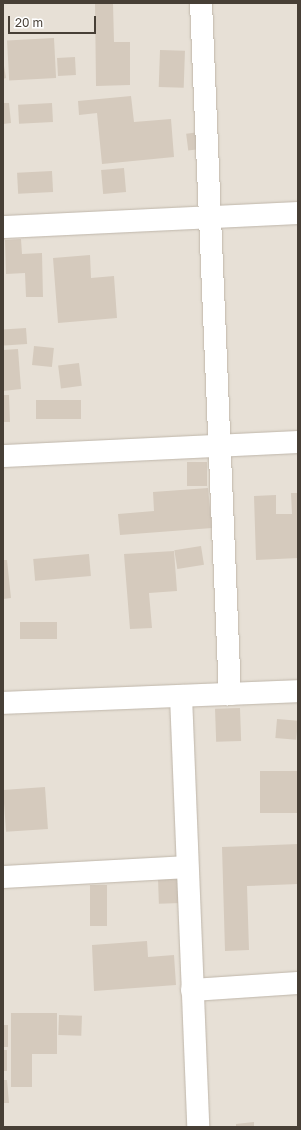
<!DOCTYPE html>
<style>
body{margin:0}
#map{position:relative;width:301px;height:1130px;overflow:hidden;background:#f4efe8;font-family:"Golos Text",sans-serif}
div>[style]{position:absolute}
.residential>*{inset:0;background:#e7e0d6;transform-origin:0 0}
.building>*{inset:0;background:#d5cabd;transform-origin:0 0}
.roads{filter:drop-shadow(0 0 1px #bfb6aa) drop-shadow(0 0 1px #bfb6aa)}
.minor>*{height:22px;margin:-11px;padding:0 11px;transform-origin:11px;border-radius:11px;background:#fff}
span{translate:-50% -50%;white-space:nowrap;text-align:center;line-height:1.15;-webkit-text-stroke:3px #fff;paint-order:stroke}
.frame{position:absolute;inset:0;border:4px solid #473f36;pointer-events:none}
.scale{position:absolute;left:8px;top:16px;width:88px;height:18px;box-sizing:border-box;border:2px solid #473f36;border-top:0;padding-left:5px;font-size:12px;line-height:14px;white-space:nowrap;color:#473f36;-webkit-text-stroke:3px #fff;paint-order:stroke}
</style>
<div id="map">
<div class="residential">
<i style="left:3px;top:3px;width:295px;height:1124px"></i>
</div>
<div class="building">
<i style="clip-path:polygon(95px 3px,113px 3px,114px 42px,130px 42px,130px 85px,96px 86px)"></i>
<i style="left:54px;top:38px;width:40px;height:47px;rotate:87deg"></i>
<i style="left:160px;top:50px;width:25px;height:37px;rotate:2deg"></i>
<i style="left:75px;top:57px;width:18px;height:18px;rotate:87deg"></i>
<i style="clip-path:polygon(3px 60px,6px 78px,3px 79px)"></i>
<i style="clip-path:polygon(131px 96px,134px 122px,171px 119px,174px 157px,102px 164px,97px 113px,79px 115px,78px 101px)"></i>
<i style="clip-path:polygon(3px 103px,9px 103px,11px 123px,3px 124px)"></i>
<i style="left:52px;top:103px;width:19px;height:34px;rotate:87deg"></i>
<i style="left:208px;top:131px;width:17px;height:22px;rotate:83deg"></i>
<i style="left:124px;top:168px;width:24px;height:23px;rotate:85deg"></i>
<i style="left:52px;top:171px;width:21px;height:35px;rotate:87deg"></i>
<i style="clip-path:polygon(21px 239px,22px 254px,42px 253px,43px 297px,26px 297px,25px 273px,6px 274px,5px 240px)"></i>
<i style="clip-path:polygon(90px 255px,91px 278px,114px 276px,117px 318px,58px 323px,53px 258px)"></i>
<i style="left:26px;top:328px;width:16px;height:23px;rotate:86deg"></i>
<i style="left:34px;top:346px;width:20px;height:19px;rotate:6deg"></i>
<i style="clip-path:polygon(18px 349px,21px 389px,3px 391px,3px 350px)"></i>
<i style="left:79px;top:363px;width:23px;height:21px;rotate:83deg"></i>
<i style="clip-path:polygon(3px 395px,9px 395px,10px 422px,3px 422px)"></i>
<i style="left:81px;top:400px;width:19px;height:45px;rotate:90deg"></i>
<i style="left:207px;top:462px;width:24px;height:20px;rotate:90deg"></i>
<i style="clip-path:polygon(208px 488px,212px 528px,120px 535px,118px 514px,154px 511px,153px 492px)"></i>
<i style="clip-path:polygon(291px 493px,298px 493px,298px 558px,256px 560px,254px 496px,276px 495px,276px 514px,292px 514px)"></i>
<i style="left:201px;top:546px;width:19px;height:27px;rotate:81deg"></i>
<i style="clip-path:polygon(174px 551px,177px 591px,149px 593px,152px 628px,130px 629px,124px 554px)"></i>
<i style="left:89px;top:554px;width:22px;height:56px;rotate:85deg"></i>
<i style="clip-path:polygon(3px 560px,7px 560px,11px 598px,3px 599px)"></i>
<i style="left:20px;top:622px;width:37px;height:17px"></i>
<i style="left:240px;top:708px;width:33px;height:25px;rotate:88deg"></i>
<i style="left:277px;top:719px;width:21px;height:19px;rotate:5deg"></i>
<i style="left:298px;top:771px;width:42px;height:38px;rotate:90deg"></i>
<i style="left:45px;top:787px;width:42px;height:42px;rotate:86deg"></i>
<i style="clip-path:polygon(298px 844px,298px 884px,247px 886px,249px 950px,225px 951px,222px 847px)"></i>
<i style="left:180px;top:878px;width:25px;height:22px;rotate:88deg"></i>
<i style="left:90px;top:885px;width:17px;height:41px"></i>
<i style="clip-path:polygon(147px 941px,148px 957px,174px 955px,176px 985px,94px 991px,92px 945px)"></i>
<i style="clip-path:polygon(11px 1013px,57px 1013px,57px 1054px,32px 1054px,32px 1087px,11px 1087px)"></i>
<i style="left:59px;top:1015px;width:23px;height:20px;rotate:2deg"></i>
<i style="left:3px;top:1025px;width:5px;height:22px"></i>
<i style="left:3px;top:1050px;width:4px;height:21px"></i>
<i style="clip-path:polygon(3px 1080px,7px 1080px,9px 1103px,3px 1103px)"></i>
<i style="clip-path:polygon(254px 1122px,254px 1127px,236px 1127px,236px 1124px)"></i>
</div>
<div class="roads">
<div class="minor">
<i style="left:201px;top:3px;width:692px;rotate:87.6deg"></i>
<i style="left:3px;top:227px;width:295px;rotate:-2.7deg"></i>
<i style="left:3px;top:456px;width:295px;rotate:-2.7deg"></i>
<i style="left:181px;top:696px;width:431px;rotate:87.7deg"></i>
<i style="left:3px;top:703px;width:295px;rotate:-2.3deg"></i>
<i style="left:3px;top:877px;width:184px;rotate:-3.1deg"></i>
<i style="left:192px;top:990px;width:106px;rotate:-3.8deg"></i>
</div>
</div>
<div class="frame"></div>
<div class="scale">20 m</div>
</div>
